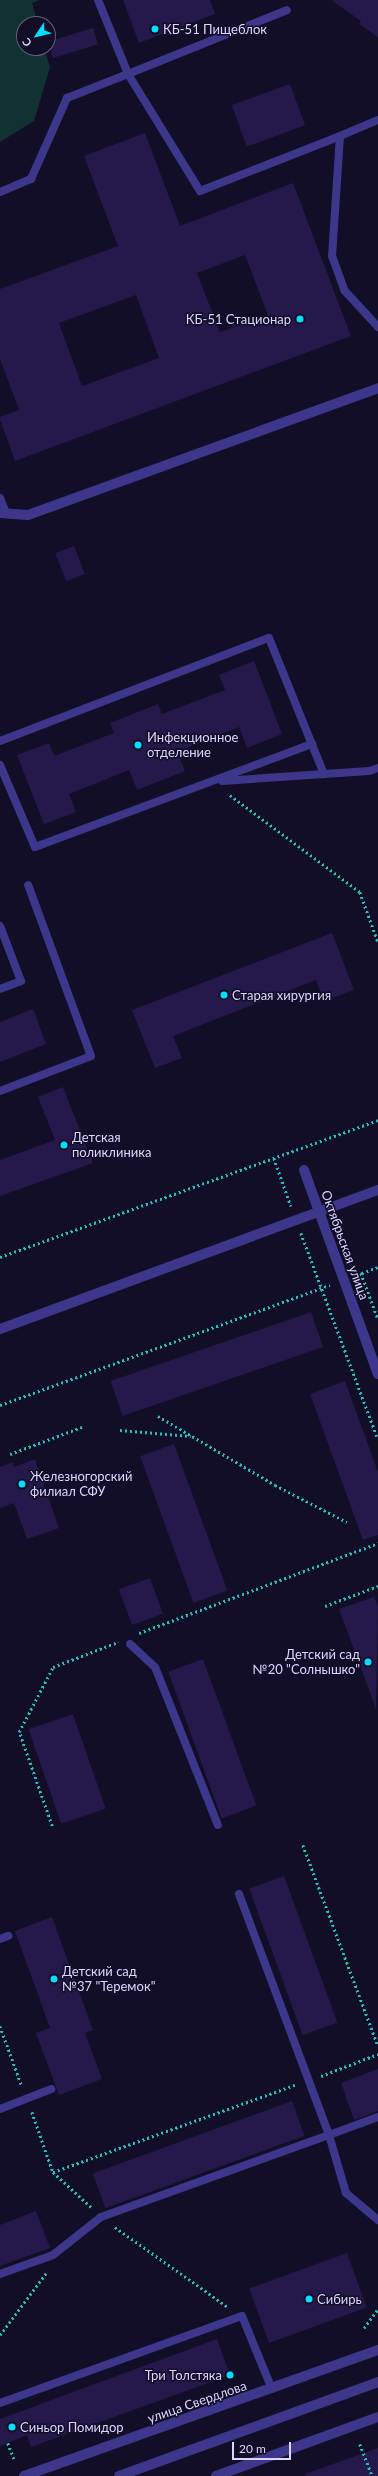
<!DOCTYPE html>
<meta charset="utf-8">
<style>
body{margin:0}
#map{position:relative;width:378px;height:2476px;overflow:hidden;background:#130e28;font-family:Lato,sans-serif}
div>[style]{position:absolute}
.green>*{inset:0;background:#113232}
.building>*{inset:0;background:#24194a;transform-origin:0 0}
.path>*{height:2.5px;margin-top:-1.25px;transform-origin:0;background:repeating-linear-gradient(90deg,#29c0ba 0 2px,transparent 0 5px)}
.service>*{height:8px;margin:-4px;padding:0 4px;transform-origin:4px;border-radius:4px;background:#3c378a}
.pedestrian>*{height:10px;margin:-5px;padding:0 5px;transform-origin:5px;border-radius:5px;background:#3c378a}
.minor>*{height:10px;margin:-5px;padding:0 5px;transform-origin:5px;border-radius:5px;background:#3c378a}
.tertiary>*{height:10px;margin:-5px;padding:0 5px;transform-origin:5px;border-radius:5px;background:#3c378a}
.dots>*{width:11px;height:11px;translate:-50% -50%;box-sizing:border-box;border:2px solid #130e28;border-radius:50%}
span{translate:-50% -50%;white-space:nowrap;text-align:center;line-height:1.15;-webkit-text-stroke:3px #130e28;paint-order:stroke}
.poi-label{font-size:13px;color:#dbd5ff}
.left{translate:0 -50%;text-align:left}
.right{translate:-100% -50%;text-align:right}
.street-label{font-size:13px;color:#dbd5ff}
.north{position:absolute;left:16px;top:16px;width:40px;height:40px;box-sizing:border-box;background:#130e28;border:1px solid #635e7e;border-radius:50%;rotate:235deg;font-size:11px;font-weight:700;line-height:16px;text-align:center;color:#dbd5ff}
.north::after{content:'';display:block;margin:auto;width:14px;height:18px;background:#01e0ff;clip-path:polygon(50% 0,100% 100%,50% 72%,0 100%)}
.scale{position:absolute;left:232px;top:2442px;width:59px;height:18px;box-sizing:border-box;border:2px solid #dbd5ff;border-top:0;padding-left:5px;font-size:12px;line-height:14px;white-space:nowrap;color:#dbd5ff;-webkit-text-stroke:3px #130e28;paint-order:stroke}
</style>
<div id="map">
<div class="green">
<i style="clip-path:polygon(0 0,40px 0,32px 3px,38px 24px,24px 24px,24px 48px,44px 48px,50px 67px,34px 121px,0 142px)"></i>
</div>
<div class="building">
<i style="clip-path:polygon(123px 0,210px 0,215px 14px,139px 43px)"></i>
<i style="clip-path:polygon(331px 0,378px 0,378px 37px,359px 24px,361px 21px)"></i>
<i style="left:93px;top:28px;width:17px;height:47px;rotate:73deg"></i>
<i style="left:290px;top:84px;width:44px;height:62px;rotate:70deg"></i>
<i style="clip-path:polygon(evenodd,145px 133px,180px 226px,293px 183px,351px 336px,15px 461px,0 419px,0 417px,19px 410px,0 359px,0 289px,118px 246px,84px 156px,145px 133px,245px 255px,268px 315px,220px 332px,197px 273px,245px 255px,145px 133px,136px 295px,159px 358px,82px 386px,59px 323px,136px 295px)"></i>
<i style="left:74px;top:546px;width:30px;height:20px;rotate:69deg"></i>
<i style="clip-path:polygon(254px 661px,282px 734px,247px 748px,239px 727px,177px 752px,185px 771px,137px 790px,129px 770px,69px 794px,76px 812px,44px 824px,17px 755px,49px 743px,54px 756px,114px 733px,110px 723px,158px 704px,162px 714px,225px 690px,219px 675px)"></i>
<i style="clip-path:polygon(332px 933px,354px 990px,324px 1001px,316px 980px,173px 1036px,182px 1058px,155px 1068px,132px 1010px)"></i>
<i style="clip-path:polygon(33px 1009px,46px 1044px,0 1062px,0 1022px)"></i>
<i style="clip-path:polygon(63px 1087px,93px 1163px,0 1196px,0 1160px,55px 1140px,38px 1097px)"></i>
<i style="left:311px;top:1312px;width:37px;height:212px;rotate:71deg"></i>
<i style="clip-path:polygon(345px 1381px,378px 1472px,378px 1535px,363px 1540px,310px 1394px)"></i>
<i style="left:174px;top:1444px;width:156px;height:36px;rotate:70deg"></i>
<i style="clip-path:polygon(35px 1459px,59px 1528px,27px 1539px,14px 1503px,0 1508px,0 1467px,13px 1462px,14px 1467px)"></i>
<i style="left:150px;top:1578px;width:38px;height:33px;rotate:70deg"></i>
<i style="clip-path:polygon(374px 1597px,378px 1607px,376px 1709px,339px 1609px)"></i>
<i style="left:203px;top:1659px;width:156px;height:37px;rotate:70deg"></i>
<i style="left:73px;top:1714px;width:100px;height:47px;rotate:71deg"></i>
<i style="left:284px;top:1876px;width:156px;height:37px;rotate:70deg"></i>
<i style="clip-path:polygon(52px 1917px,93px 2030px,85px 2033px,102px 2079px,59px 2095px,36px 2033px,50px 2028px,15px 1931px)"></i>
<i style="clip-path:polygon(378px 2069px,378px 2111px,354px 2120px,341px 2083px)"></i>
<i style="left:292px;top:2101px;width:37px;height:212px;rotate:70deg"></i>
<i style="clip-path:polygon(36px 2211px,50px 2248px,0 2266px,0 2225px)"></i>
<i style="left:347px;top:2253px;width:58px;height:104px;rotate:70deg"></i>
<i style="clip-path:polygon(217px 2339px,230px 2375px,31px 2447px,27px 2435px,0 2446px,0 2419px)"></i>
<i style="clip-path:polygon(378px 2448px,378px 2476px,306px 2476px,305px 2474px)"></i>
</div>
<div class="path">
<i style="left:230px;top:795px;width:162px;rotate:36.7deg"></i>
<i style="left:360px;top:892px;width:53px;rotate:70.2deg"></i>
<i style="left:274px;top:1158px;width:51px;rotate:70.5deg"></i>
<i style="left:301px;top:1233px;width:220px;rotate:69.5deg"></i>
<i style="left:0;top:1257px;width:402px;rotate:-19.9deg"></i>
<i style="left:361px;top:1273px;width:49px;rotate:69.7deg"></i>
<i style="left:357px;top:1275px;width:22px;rotate:-21deg"></i>
<i style="left:0;top:1405px;width:351px;rotate:-20deg"></i>
<i style="left:158px;top:1416px;width:136px;rotate:30.5deg"></i>
<i style="left:275px;top:1485px;width:81px;rotate:27.2deg"></i>
<i style="left:120px;top:1430px;width:71px;rotate:4.8deg"></i>
<i style="left:10px;top:1454px;width:77px;rotate:-20.6deg"></i>
<i style="left:325px;top:1606px;width:57px;rotate:-20.7deg"></i>
<i style="left:139px;top:1633px;width:255px;rotate:-20.6deg"></i>
<i style="left:52px;top:1826px;width:100px;rotate:-109.3deg"></i>
<i style="left:19px;top:1732px;width:73px;rotate:-62.4deg"></i>
<i style="left:53px;top:1667px;width:70px;rotate:-21deg"></i>
<i style="left:303px;top:1845px;width:215px;rotate:69.5deg"></i>
<i style="left:0;top:2026px;width:64px;rotate:69.9deg"></i>
<i style="left:321px;top:2076px;width:61px;rotate:-21.1deg"></i>
<i style="left:32px;top:2112px;width:64px;rotate:70.7deg"></i>
<i style="left:53px;top:2172px;width:257px;rotate:-19.8deg"></i>
<i style="left:53px;top:2172px;width:52px;rotate:42.6deg"></i>
<i style="left:115px;top:2227px;width:138px;rotate:35.3deg"></i>
<i style="left:364px;top:2328px;width:24px;rotate:-54deg"></i>
<i style="left:0;top:2335px;width:77px;rotate:-53.4deg"></i>
<i style="left:8px;top:2443px;width:17px;rotate:69deg"></i>
<i style="left:360px;top:2444px;width:34px;rotate:69deg"></i>
</div>
<div class="service">
<i style="left:98px;top:0;width:80px;rotate:67.9deg"></i>
<i style="left:128px;top:74px;width:171px;rotate:-21.9deg"></i>
<i style="left:378px;top:120px;width:41px;rotate:157.2deg"></i>
<i style="left:340px;top:136px;width:120px;rotate:93.8deg"></i>
<i style="left:332px;top:256px;width:37px;rotate:70deg"></i>
<i style="left:345px;top:291px;width:49px;rotate:47.5deg"></i>
<i style="left:0;top:192px;width:34px;rotate:-23deg"></i>
<i style="left:31px;top:179px;width:89px;rotate:-66deg"></i>
<i style="left:67px;top:98px;width:66px;rotate:-21.5deg"></i>
<i style="left:128px;top:74px;width:137px;rotate:58.4deg"></i>
<i style="left:200px;top:191px;width:150px;rotate:-21.4deg"></i>
<i style="left:0;top:498px;width:16px;rotate:68deg"></i>
<i style="left:0;top:741px;width:288px;rotate:-21deg"></i>
<i style="left:269px;top:638px;width:147px;rotate:68deg"></i>
<i style="left:0;top:765px;width:89px;rotate:66.9deg"></i>
<i style="left:35px;top:847px;width:296px;rotate:-20.4deg"></i>
<i style="left:222px;top:781px;width:147px;rotate:-3.9deg"></i>
<i style="left:369px;top:771px;width:9px;rotate:-18deg"></i>
<i style="left:0;top:926px;width:59px;rotate:69.1deg"></i>
<i style="left:21px;top:981px;width:22px;rotate:159deg"></i>
<i style="left:0;top:1091px;width:97px;rotate:-21deg"></i>
<i style="left:91px;top:1056px;width:182px;rotate:-110.2deg"></i>
<i style="left:130px;top:1644px;width:34px;rotate:43deg"></i>
<i style="left:155px;top:1667px;width:170px;rotate:68.3deg"></i>
<i style="left:239px;top:1894px;width:257px;rotate:69.5deg"></i>
<i style="left:329px;top:2135px;width:52px;rotate:-20.2deg"></i>
<i style="left:0;top:1939px;width:9px;rotate:-21deg"></i>
<i style="left:0;top:2109px;width:55px;rotate:-21.4deg"></i>
<i style="left:0;top:2274px;width:56px;rotate:-19.7deg"></i>
<i style="left:53px;top:2255px;width:61px;rotate:-38.4deg"></i>
<i style="left:101px;top:2217px;width:242px;rotate:-19.8deg"></i>
<i style="left:329px;top:2135px;width:60px;rotate:73.7deg"></i>
<i style="left:346px;top:2193px;width:42px;rotate:40.2deg"></i>
<i style="left:0;top:2403px;width:257px;rotate:-19.8deg"></i>
<i style="left:242px;top:2316px;width:79px;rotate:67.7deg"></i>
</div>
<div class="pedestrian">
<i style="left:0;top:1329px;width:403px;rotate:-20.2deg"></i>
<i style="left:119px;top:2476px;width:276px;rotate:-19.9deg"></i>
</div>
<div class="minor">
<i style="left:0;top:513px;width:28px;rotate:4deg"></i>
<i style="left:28px;top:515px;width:372px;rotate:-19.9deg"></i>
<i style="left:304px;top:1170px;width:217px;rotate:70.1deg"></i>
</div>
<div class="tertiary">
<i style="left:24px;top:2476px;width:376px;rotate:-19.6deg"></i>
<i style="left:216px;top:2476px;width:172px;rotate:-20deg"></i>
</div>
<div class="dots">
<i style="left:155px;top:29px;background:#01e0ff"></i>
<i style="left:300px;top:319px;background:#01e0ff"></i>
<i style="left:138px;top:745px;background:#01e0ff"></i>
<i style="left:224px;top:995px;background:#01e0ff"></i>
<i style="left:64px;top:1145px;background:#01e0ff"></i>
<i style="left:22px;top:1484px;background:#01e0ff"></i>
<i style="left:368px;top:1662px;background:#01e0ff"></i>
<i style="left:54px;top:1979px;background:#01e0ff"></i>
<i style="left:309px;top:2299px;background:#01e0ff"></i>
<i style="left:230px;top:2375px;background:#01e0ff"></i>
<i style="left:12px;top:2427px;background:#01e0ff"></i>
</div>
<div class="poi-label">
<span class="left" style="left:163px;top:29px">КБ-51 Пищеблок</span>
<span class="right" style="left:291px;top:319px">КБ-51 Стационар</span>
<span class="left" style="left:147px;top:745px">Инфекционное<br>отделение</span>
<span class="left" style="left:232px;top:995px">Старая хирургия</span>
<span class="left" style="left:72px;top:1145px">Детская<br>поликлиника</span>
<span class="left" style="left:30px;top:1484px">Железногорский<br>филиал СФУ</span>
<span class="right" style="left:360px;top:1662px">Детский сад<br>№20 "Солнышко"</span>
<span class="left" style="left:62px;top:1979px">Детский сад<br>№37 "Теремок"</span>
<span class="left" style="left:317px;top:2299px">Сибирь</span>
<span class="right" style="left:222px;top:2375px">Три Толстяка</span>
<span class="left" style="left:20px;top:2427px">Синьор Помидор</span>
</div>
<div class="street-label">
<span style="left:345px;top:1245px;rotate:70deg">Октябрьская улица</span>
<span style="left:197px;top:2402px;rotate:-19deg">улица Свердлова</span>
</div>
<div class="north">С</div>
<div class="scale">20 m</div>
</div>
